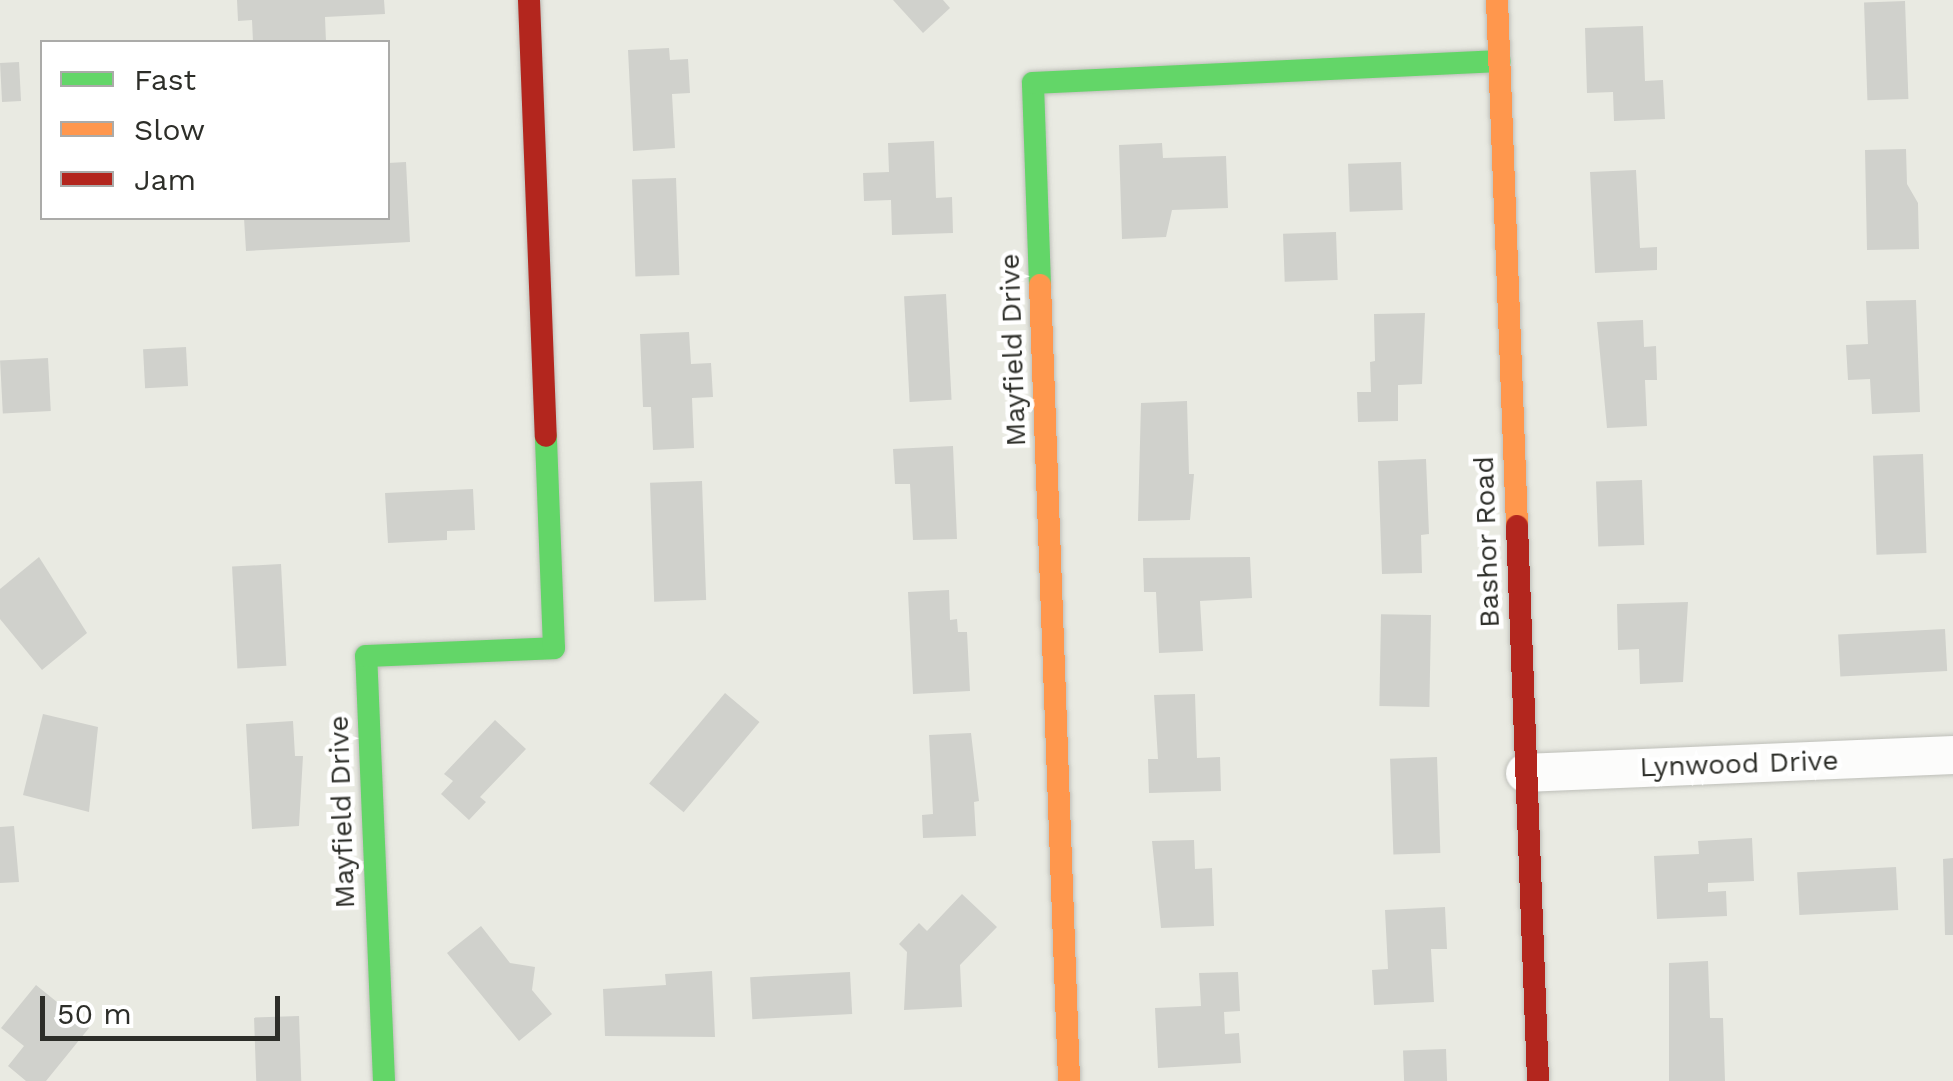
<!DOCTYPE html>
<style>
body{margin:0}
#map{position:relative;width:1953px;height:1081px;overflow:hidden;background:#e9eae2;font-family:"Work Sans",sans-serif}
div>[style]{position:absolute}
.building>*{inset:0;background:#d0d1cc;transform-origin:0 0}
.roads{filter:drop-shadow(0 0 2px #bebfb9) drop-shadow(0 0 2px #bebfb9)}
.street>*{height:38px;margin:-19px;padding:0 19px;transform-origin:19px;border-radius:19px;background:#fcfcfb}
.fast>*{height:22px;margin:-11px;padding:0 11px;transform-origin:11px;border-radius:11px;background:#63d668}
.slow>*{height:22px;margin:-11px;padding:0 11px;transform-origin:11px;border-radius:11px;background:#ff974d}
.jam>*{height:22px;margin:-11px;padding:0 11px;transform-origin:11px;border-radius:11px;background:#b3261e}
span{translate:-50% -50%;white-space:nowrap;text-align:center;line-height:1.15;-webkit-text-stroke:9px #fff;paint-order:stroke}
.street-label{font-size:28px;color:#2d2e29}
.legend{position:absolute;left:40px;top:40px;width:350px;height:180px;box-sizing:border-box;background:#fff;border:2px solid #ababa9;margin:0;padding:12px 18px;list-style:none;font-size:30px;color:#2d2e29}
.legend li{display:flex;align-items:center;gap:20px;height:50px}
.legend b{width:50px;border:2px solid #ababa9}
.scale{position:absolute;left:40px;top:996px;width:240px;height:45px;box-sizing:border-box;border:5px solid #2d2e29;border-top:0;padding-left:12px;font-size:30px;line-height:35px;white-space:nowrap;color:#2d2e29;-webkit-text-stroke:8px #fff;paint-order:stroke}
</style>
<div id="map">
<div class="building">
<i style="clip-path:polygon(237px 0,384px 0,385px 14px,325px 17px,326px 42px,253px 42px,252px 20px,238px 21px)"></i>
<i style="clip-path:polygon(893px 0,943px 0,950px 8px,923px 33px)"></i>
<i style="left:1905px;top:1px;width:98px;height:41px;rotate:88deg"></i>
<i style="clip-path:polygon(1643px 26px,1645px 81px,1663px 80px,1665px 119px,1614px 121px,1613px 92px,1587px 93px,1585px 28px)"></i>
<i style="clip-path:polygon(669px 48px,670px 60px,688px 59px,690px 93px,672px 94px,675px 148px,633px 151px,628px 50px)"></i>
<i style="left:19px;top:62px;width:39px;height:19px;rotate:87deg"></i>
<i style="clip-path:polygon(934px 141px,936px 198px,952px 197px,953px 233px,892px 235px,891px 200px,864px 201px,863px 173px,889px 172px,888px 143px)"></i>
<i style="clip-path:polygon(1162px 143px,1163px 158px,1226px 156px,1228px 208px,1172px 210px,1166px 237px,1122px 239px,1119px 145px)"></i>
<i style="clip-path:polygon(1906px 149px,1907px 184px,1918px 203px,1919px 249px,1867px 250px,1865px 150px)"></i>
<i style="clip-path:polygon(406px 162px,410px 242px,246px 251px,244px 218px,388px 218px,388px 163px)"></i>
<i style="left:1401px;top:162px;width:48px;height:53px;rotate:88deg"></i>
<i style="clip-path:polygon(1636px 170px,1640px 248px,1657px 247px,1657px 270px,1595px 273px,1590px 172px)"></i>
<i style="left:676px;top:178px;width:97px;height:44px;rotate:88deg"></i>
<i style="left:1336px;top:232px;width:48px;height:53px;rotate:88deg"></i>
<i style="left:946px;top:294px;width:106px;height:42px;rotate:87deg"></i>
<i style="clip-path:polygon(1916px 300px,1920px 412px,1872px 414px,1870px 379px,1848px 380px,1846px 345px,1868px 344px,1866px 301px)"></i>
<i style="clip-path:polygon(1425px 313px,1422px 384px,1398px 385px,1398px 421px,1358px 422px,1357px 392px,1371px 392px,1370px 362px,1375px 361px,1374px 314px)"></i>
<i style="clip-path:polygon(1643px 320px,1644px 347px,1656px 346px,1657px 380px,1645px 380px,1647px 426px,1607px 428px,1597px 322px)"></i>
<i style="clip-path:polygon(689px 332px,691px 364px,711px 363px,713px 397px,692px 398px,694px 448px,653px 450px,651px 407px,643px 407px,640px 334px)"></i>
<i style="left:186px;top:347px;width:39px;height:43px;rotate:87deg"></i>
<i style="left:48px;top:358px;width:53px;height:48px;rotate:87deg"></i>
<i style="clip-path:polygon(1187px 401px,1189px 474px,1194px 474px,1190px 520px,1138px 521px,1141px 403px)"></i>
<i style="clip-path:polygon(953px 446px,957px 539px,913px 540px,910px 484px,895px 484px,893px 449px)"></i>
<i style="left:1923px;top:454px;width:99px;height:50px;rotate:88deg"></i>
<i style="clip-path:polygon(1426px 459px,1429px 534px,1421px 535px,1422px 573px,1382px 574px,1378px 461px)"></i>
<i style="left:1642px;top:480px;width:65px;height:46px;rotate:88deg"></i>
<i style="left:702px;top:481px;width:119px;height:52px;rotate:88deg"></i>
<i style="clip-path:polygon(473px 489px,475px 530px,447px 531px,447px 540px,388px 543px,385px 493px)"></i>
<i style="clip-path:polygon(39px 557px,87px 633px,42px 670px,0 619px,0 589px)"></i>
<i style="clip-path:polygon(1250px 557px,1252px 598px,1200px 601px,1203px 651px,1159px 653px,1156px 592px,1144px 592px,1143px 558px)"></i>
<i style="left:281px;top:564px;width:102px;height:49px;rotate:87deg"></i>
<i style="clip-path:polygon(949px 590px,950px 620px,957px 619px,958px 632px,967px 632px,970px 691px,913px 694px,908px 592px)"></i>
<i style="clip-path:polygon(1688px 602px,1683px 682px,1640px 684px,1639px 649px,1618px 650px,1617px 604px)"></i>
<i style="left:1431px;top:615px;width:92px;height:50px;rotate:91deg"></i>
<i style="left:1945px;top:629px;width:42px;height:107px;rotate:87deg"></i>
<i style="left:725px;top:693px;width:45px;height:118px;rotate:40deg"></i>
<i style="clip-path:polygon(1195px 694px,1197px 758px,1220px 757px,1221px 791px,1149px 793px,1148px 759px,1158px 759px,1154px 695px)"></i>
<i style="clip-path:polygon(43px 714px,98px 727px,89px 812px,23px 795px)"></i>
<i style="clip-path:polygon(495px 720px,526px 749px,480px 797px,486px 802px,469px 820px,441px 794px,453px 781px,444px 774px)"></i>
<i style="clip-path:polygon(293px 721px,295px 756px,303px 756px,299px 826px,252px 829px,246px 724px)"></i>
<i style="clip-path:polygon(971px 733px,979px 801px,974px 802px,976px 836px,923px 838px,922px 815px,933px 814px,929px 735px)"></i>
<i style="left:1437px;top:757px;width:96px;height:47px;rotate:88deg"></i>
<i style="clip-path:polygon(14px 826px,19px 882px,0 883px,0 827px)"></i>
<i style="clip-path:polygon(1752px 838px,1754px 881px,1708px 883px,1708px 892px,1726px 891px,1727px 916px,1657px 919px,1654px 856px,1699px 854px,1698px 841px)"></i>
<i style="clip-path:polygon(1194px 840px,1195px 869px,1212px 868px,1214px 926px,1161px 928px,1152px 841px)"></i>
<i style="clip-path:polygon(1953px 858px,1953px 935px,1945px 935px,1943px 859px)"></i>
<i style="left:1896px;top:867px;width:43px;height:99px;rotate:87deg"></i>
<i style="clip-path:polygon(962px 894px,997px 927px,960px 965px,962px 1007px,904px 1010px,907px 952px,899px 944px,919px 923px,927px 931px)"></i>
<i style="clip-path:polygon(1445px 907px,1447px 949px,1431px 949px,1434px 1002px,1374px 1005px,1372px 970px,1388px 969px,1385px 910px)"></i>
<i style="clip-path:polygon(481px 926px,510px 963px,535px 967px,532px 990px,552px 1014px,519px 1041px,447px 953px)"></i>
<i style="clip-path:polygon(1708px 961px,1710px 1018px,1723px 1018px,1725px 1081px,1669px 1081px,1669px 963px)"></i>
<i style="clip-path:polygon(712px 971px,715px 1037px,605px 1036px,603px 989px,666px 985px,665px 974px)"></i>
<i style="left:850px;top:972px;width:42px;height:100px;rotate:87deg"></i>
<i style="clip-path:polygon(1238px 972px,1240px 1011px,1224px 1012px,1225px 1034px,1239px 1033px,1241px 1063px,1158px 1068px,1155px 1008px,1201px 1006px,1199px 973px)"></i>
<i style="clip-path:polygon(36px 985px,89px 1028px,46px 1081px,26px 1081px,8px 1066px,24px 1046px,1px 1028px)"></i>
<i style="left:299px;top:1016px;width:65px;height:45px;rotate:88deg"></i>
<i style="left:1446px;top:1049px;width:32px;height:43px;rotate:88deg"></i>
</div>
<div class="roads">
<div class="street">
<i style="left:1525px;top:773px;width:428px;rotate:-2.4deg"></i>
</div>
<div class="fast">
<i style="left:1040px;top:285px;width:202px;rotate:-92deg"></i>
<i style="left:1033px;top:83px;width:467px;rotate:-2.7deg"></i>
<i style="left:384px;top:1081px;width:425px;rotate:-92.4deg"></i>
<i style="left:366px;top:656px;width:188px;rotate:-2.4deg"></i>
<i style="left:554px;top:648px;width:212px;rotate:-92.2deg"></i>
</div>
<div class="slow">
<i style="left:1497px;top:0;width:526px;rotate:87.82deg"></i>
<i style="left:1040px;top:285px;width:797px;rotate:87.91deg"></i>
</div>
<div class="jam">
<i style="left:529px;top:0;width:436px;rotate:87.8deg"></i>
<i style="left:1517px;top:526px;width:555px;rotate:87.83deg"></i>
</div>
</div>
<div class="street-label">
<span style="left:1013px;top:350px;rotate:-92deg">Mayfield Drive</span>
<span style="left:1487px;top:542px;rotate:-92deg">Bashor Road</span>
<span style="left:1739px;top:764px;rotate:-2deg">Lynwood Drive</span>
<span style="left:342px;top:812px;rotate:-92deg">Mayfield Drive</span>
</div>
<ul class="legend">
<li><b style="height:12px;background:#63d668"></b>Fast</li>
<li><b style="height:12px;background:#ff974d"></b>Slow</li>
<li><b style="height:12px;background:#b3261e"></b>Jam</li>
</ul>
<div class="scale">50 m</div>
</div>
